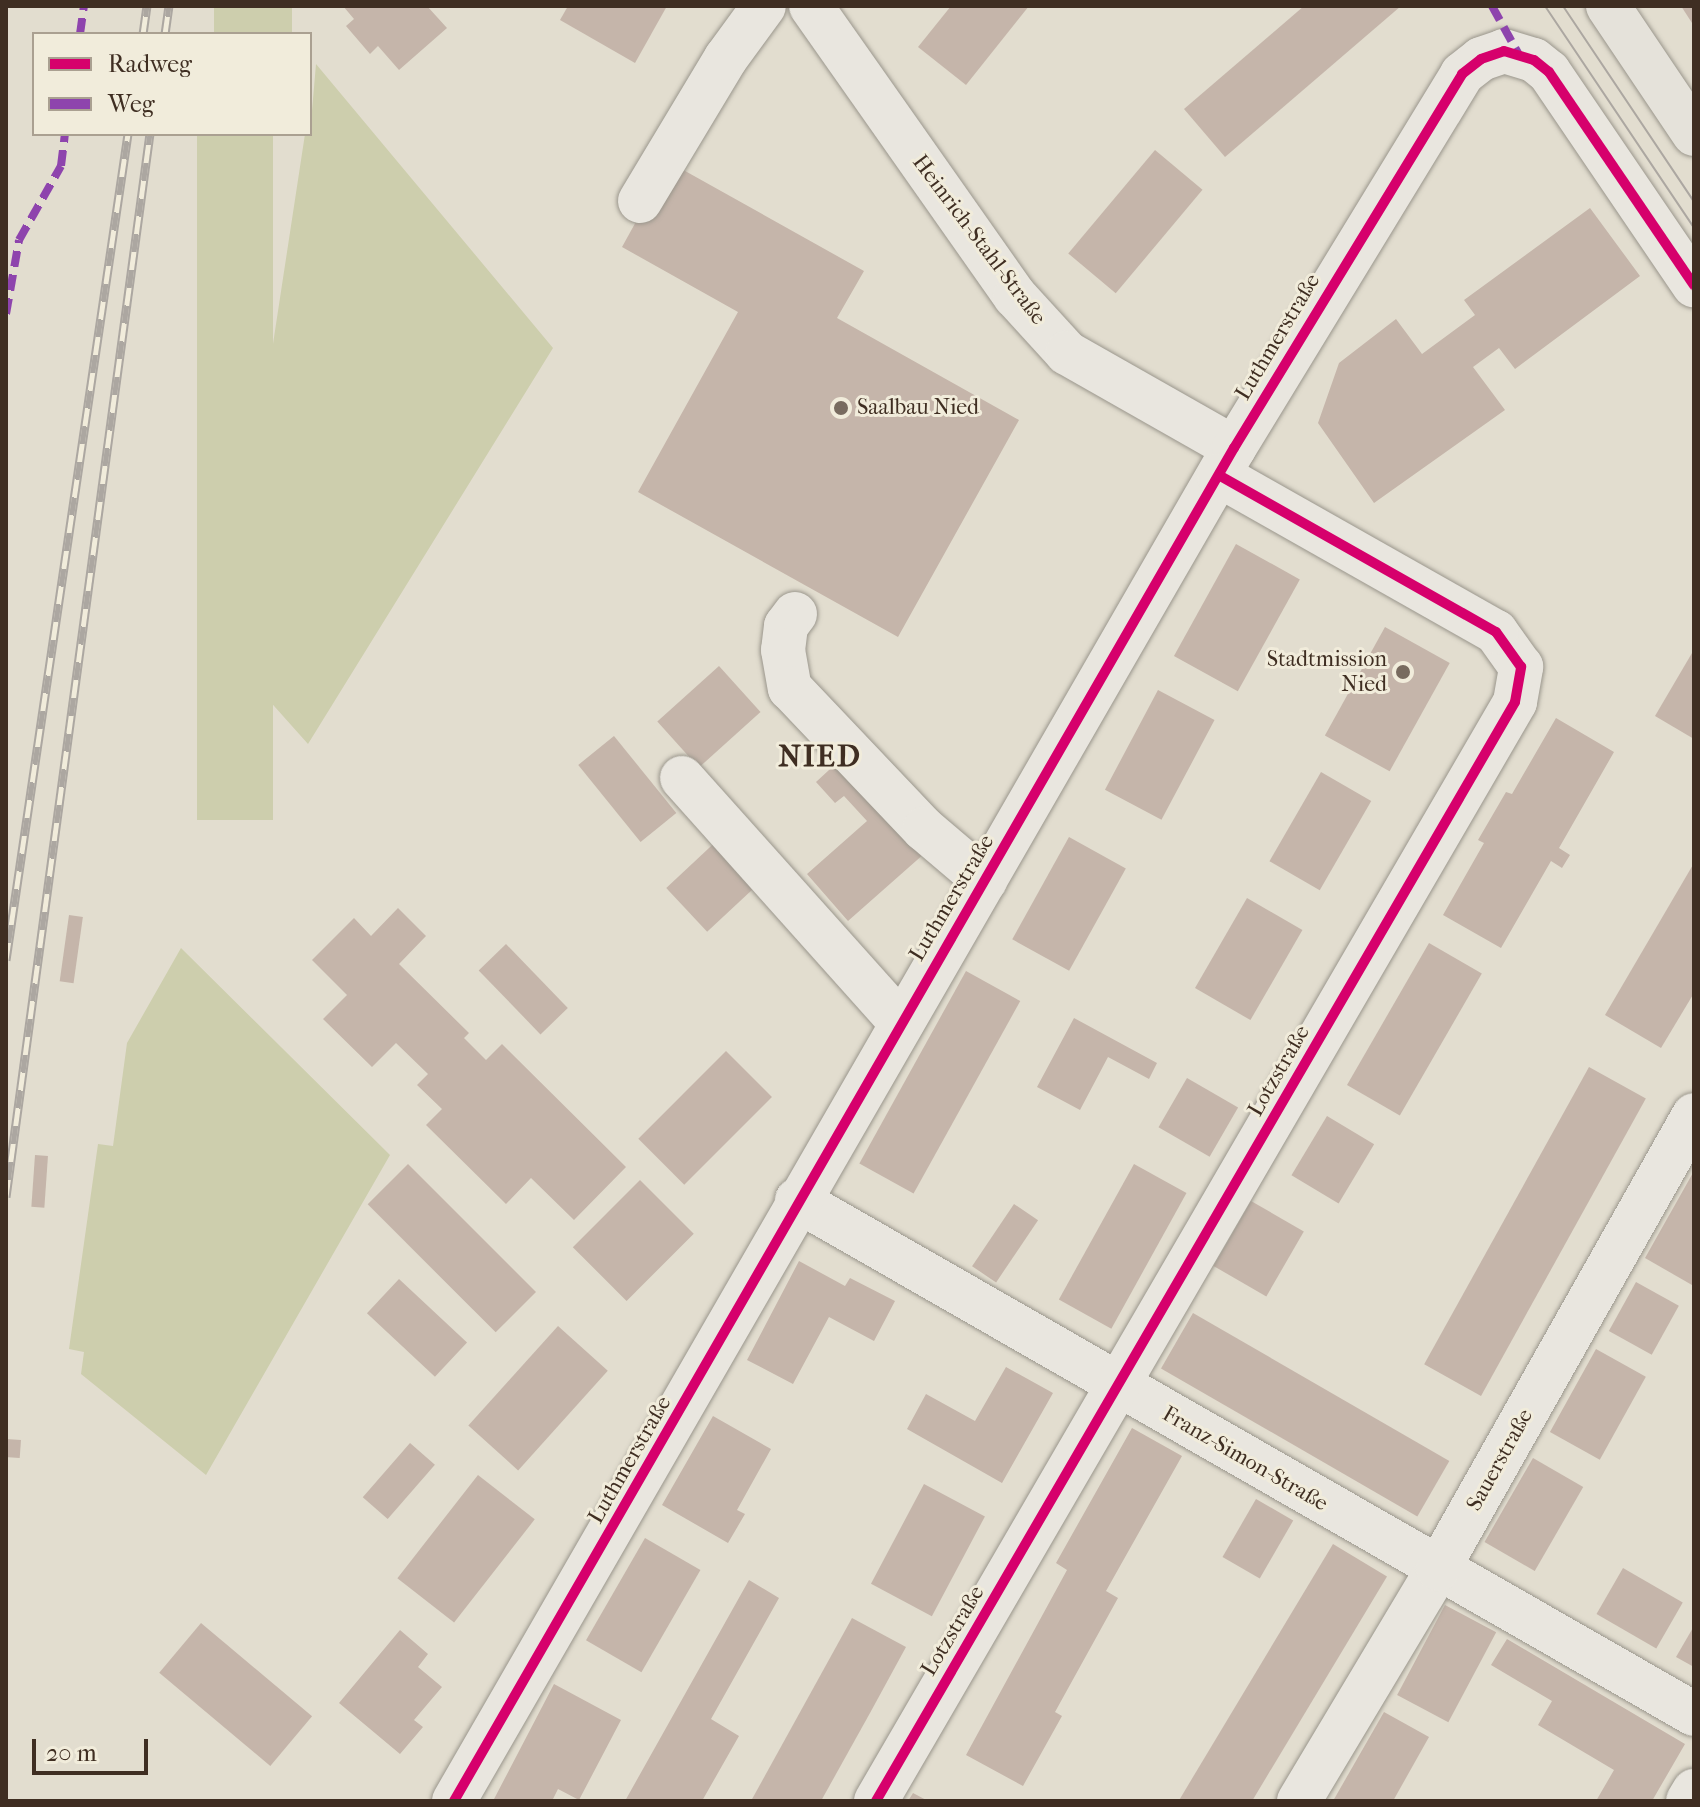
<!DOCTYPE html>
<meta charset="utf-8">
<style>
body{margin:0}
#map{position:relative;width:1700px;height:1807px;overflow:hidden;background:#e2ddcf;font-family:"IM FELL French Canon",serif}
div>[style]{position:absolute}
.green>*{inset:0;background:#cdcead;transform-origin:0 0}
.building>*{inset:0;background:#c5b5aa;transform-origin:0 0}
.roads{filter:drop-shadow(0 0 2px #9a968c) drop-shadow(0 0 2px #9a968c)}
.minor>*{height:44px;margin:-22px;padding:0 22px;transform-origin:22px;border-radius:22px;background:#e9e6df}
.major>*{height:44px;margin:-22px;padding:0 22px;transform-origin:22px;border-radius:22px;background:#e5e2da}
.tram>*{height:2px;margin:-1px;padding:0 1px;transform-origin:1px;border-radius:1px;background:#aca7a1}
.rail>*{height:9px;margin-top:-4.5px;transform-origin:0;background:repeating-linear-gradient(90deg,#f1ecdb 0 18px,#aca7a1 0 36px);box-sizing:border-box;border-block:2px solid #aca7a1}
.quiet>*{height:8px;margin-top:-4px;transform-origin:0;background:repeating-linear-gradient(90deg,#8e44ad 0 16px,transparent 0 24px)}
.cycleway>*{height:10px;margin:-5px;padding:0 5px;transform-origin:5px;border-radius:5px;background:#d6006c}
.dots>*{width:22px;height:22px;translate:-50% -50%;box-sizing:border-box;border:4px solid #f1ecdb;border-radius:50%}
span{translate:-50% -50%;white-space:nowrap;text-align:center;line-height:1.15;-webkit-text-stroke:6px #f1ecdb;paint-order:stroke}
.street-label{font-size:22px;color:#3f2e22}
.poi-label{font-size:22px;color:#3f2e22}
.left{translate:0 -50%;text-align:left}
.right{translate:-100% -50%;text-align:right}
.district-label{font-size:30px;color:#3f2e22;font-weight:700;letter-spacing:2px}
.frame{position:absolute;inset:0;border:8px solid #3f2e22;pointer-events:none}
.legend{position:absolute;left:32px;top:32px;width:280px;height:104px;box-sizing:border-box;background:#f1ecdb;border:2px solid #aaa091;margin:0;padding:10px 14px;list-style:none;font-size:24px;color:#3f2e22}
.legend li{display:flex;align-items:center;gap:16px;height:40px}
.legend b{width:40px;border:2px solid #aaa091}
.scale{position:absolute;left:32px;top:1739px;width:116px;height:36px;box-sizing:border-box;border:4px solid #3f2e22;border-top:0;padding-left:10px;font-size:24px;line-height:28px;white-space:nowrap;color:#3f2e22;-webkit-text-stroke:6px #f1ecdb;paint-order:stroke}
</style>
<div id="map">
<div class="green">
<i style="left:214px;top:6px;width:78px;height:28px"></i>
<i style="clip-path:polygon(316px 64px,553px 348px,308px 744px,226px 652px,305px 134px,310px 134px)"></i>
<i style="left:197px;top:134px;width:76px;height:686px"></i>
<i style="clip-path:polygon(181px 948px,390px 1155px,206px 1475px,81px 1374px,84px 1352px,69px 1349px,98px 1144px,113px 1146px,127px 1043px)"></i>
</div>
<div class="building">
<i style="clip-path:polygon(343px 6px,427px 6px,447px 28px,399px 70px,378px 46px,370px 54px,346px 26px,354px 19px)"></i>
<i style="clip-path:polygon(568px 6px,667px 6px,635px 63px,560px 20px)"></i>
<i style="clip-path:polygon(951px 6px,1029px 6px,966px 85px,918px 47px)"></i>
<i style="clip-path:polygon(1304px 6px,1401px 6px,1225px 157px,1184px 109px)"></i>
<i style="clip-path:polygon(1681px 6px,1694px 6px,1694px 26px)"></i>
<i style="left:1155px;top:150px;width:62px;height:135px;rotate:40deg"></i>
<i style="clip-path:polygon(669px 162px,864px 271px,837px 318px,1019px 420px,898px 637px,638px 492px,738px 312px,622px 247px)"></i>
<i style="clip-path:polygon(1590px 208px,1640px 276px,1515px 369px,1499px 348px,1473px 367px,1505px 410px,1374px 503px,1318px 423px,1339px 363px,1396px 319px,1422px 354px,1475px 315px,1464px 300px)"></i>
<i style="left:1236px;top:544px;width:73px;height:128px;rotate:29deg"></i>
<i style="left:1385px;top:627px;width:74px;height:124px;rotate:29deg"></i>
<i style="clip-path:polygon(1692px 653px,1694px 655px,1694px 739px,1655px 716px)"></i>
<i style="left:719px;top:666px;width:62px;height:83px;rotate:48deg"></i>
<i style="left:1158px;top:690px;width:64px;height:113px;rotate:28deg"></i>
<i style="clip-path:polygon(1556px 718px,1614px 752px,1559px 848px,1570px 855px,1562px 868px,1551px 861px,1501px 948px,1443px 915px,1484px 843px,1478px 840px,1506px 792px,1512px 794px)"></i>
<i style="left:614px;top:736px;width:99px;height:46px;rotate:51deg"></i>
<i style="clip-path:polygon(841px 759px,925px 853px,848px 921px,807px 874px,867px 821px,844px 796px,835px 803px,816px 782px)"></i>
<i style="left:1321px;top:772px;width:58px;height:103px;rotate:30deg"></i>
<i style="left:724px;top:834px;width:60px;height:79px;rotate:47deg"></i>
<i style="left:1069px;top:837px;width:65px;height:117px;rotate:29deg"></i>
<i style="clip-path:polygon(1694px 863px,1694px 993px,1661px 1048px,1605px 1015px)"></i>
<i style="left:1247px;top:898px;width:64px;height:104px;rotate:30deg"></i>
<i style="clip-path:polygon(398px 908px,426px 936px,399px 964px,469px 1033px,464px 1038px,486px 1060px,502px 1044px,626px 1167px,574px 1220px,531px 1178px,506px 1204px,426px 1125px,442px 1109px,417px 1085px,428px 1074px,396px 1043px,372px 1067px,323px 1019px,347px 995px,312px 960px,354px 918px,371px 936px)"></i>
<i style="left:69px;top:915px;width:14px;height:67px;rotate:8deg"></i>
<i style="left:1429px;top:943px;width:61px;height:164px;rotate:30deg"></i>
<i style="left:506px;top:944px;width:89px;height:38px;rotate:46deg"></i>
<i style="left:966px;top:971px;width:62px;height:220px;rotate:29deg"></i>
<i style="clip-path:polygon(1074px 1018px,1157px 1063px,1149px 1079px,1108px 1057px,1080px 1110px,1037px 1087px)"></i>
<i style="left:726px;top:1051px;width:65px;height:124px;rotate:45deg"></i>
<i style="left:1589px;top:1067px;width:65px;height:340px;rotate:29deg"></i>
<i style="left:1187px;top:1078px;width:59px;height:57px;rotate:30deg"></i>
<i style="left:1327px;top:1116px;width:55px;height:69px;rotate:31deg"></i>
<i style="left:35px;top:1155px;width:13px;height:52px;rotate:4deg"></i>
<i style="left:408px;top:1164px;width:181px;height:57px;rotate:45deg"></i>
<i style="left:1134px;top:1164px;width:60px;height:155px;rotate:29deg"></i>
<i style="clip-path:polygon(1694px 1171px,1694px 1282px,1692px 1285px,1645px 1258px)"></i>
<i style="left:640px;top:1180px;width:76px;height:95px;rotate:45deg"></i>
<i style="left:1251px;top:1201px;width:61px;height:75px;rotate:30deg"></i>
<i style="left:1014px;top:1204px;width:29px;height:75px;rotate:34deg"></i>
<i style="clip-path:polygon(799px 1261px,845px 1286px,850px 1278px,895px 1301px,874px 1341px,829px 1317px,793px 1384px,747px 1360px)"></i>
<i style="left:399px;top:1279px;width:93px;height:47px;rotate:43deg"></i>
<i style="left:1636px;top:1282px;width:49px;height:56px;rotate:29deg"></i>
<i style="left:1193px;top:1313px;width:296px;height:64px;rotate:30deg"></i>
<i style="left:558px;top:1326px;width:67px;height:134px;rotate:42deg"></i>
<i style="left:1596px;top:1349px;width:57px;height:95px;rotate:29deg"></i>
<i style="clip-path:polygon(1006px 1367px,1053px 1393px,1002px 1483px,907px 1429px,926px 1394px,975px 1421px)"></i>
<i style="clip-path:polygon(713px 1416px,771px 1449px,737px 1510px,745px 1514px,728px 1543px,662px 1505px)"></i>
<i style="clip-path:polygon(1132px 1428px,1182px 1456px,1106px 1591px,1118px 1598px,1055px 1712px,1062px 1716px,1023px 1786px,966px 1755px,1067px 1570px,1056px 1563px)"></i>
<i style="left:6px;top:1439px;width:15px;height:18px;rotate:4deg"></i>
<i style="left:410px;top:1443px;width:33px;height:72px;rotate:41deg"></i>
<i style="left:1533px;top:1458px;width:58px;height:97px;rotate:30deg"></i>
<i style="left:478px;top:1475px;width:72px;height:131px;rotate:38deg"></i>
<i style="left:924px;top:1484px;width:69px;height:113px;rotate:28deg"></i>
<i style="left:1256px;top:1499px;width:43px;height:67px;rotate:30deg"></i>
<i style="left:645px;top:1538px;width:64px;height:118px;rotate:30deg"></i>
<i style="left:1333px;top:1544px;width:63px;height:300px;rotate:31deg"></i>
<i style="left:1623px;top:1568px;width:69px;height:53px;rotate:30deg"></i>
<i style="clip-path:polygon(749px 1580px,779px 1598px,711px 1719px,739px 1736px,702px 1801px,625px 1801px)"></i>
<i style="left:1445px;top:1605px;width:58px;height:102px;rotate:28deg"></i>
<i style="clip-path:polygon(852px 1618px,906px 1647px,870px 1713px,821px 1801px,751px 1801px)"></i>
<i style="left:201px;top:1623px;width:145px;height:65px;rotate:40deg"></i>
<i style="clip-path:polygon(1694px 1626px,1694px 1667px,1676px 1657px)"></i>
<i style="clip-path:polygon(400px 1630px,428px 1654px,418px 1667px,442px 1687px,414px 1720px,423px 1727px,400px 1754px,339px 1703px)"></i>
<i style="clip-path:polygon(1507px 1639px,1685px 1744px,1652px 1801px,1596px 1801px,1614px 1770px,1538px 1725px,1552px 1701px,1491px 1665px)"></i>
<i style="clip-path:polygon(554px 1684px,621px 1720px,579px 1800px,558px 1789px,552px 1801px,493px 1801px)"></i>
<i style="clip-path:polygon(1384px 1712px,1429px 1737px,1393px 1801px,1333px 1801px)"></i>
<i style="clip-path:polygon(913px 1793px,928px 1801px,908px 1801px)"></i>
</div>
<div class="roads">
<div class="minor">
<i style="left:811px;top:6px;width:355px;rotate:54.9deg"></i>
<i style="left:1015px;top:296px;width:77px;rotate:47.6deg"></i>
<i style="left:1067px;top:353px;width:192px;rotate:29.6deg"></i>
<i style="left:640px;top:201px;width:167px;rotate:-59deg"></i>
<i style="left:726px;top:58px;width:64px;rotate:-53.8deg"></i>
<i style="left:795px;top:614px;width:15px;rotate:127deg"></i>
<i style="left:786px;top:626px;width:24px;rotate:97deg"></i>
<i style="left:783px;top:650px;width:39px;rotate:80deg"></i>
<i style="left:790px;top:688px;width:195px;rotate:46.5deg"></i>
<i style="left:924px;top:829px;width:80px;rotate:40.4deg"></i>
<i style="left:682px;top:778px;width:329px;rotate:48.2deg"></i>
<i style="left:797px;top:1200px;width:1034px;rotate:29.81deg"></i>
<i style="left:454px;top:1801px;width:1562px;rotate:-60.04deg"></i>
<i style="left:1234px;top:448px;width:438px;rotate:-58.6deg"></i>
<i style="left:1462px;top:74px;width:24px;rotate:-38deg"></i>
<i style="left:1481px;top:59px;width:24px;rotate:-19deg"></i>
<i style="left:1504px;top:51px;width:31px;rotate:17deg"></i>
<i style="left:1534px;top:60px;width:19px;rotate:39deg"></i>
<i style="left:1549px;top:72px;width:258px;rotate:55.8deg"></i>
<i style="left:876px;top:1801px;width:1271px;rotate:-59.82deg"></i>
<i style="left:1515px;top:702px;width:36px;rotate:-80deg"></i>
<i style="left:1521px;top:667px;width:43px;rotate:-125.5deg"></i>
<i style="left:1496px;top:632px;width:318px;rotate:-150.5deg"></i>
<i style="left:1299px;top:1801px;width:270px;rotate:-59.1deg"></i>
<i style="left:1438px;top:1569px;width:521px;rotate:-60.58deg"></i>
<i style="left:1688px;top:1801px;width:12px;rotate:-59deg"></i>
</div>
<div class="major">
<i style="left:1608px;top:6px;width:154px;rotate:56.1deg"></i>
</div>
</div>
<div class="tram">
<i style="left:1545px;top:6px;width:267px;rotate:56.1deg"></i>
<i style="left:1563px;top:6px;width:236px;rotate:56.2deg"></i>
</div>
<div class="rail">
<i style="left:143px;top:34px;width:28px;rotate:-82deg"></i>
<i style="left:165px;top:34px;width:28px;rotate:-82deg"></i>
<i style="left:6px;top:960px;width:835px;rotate:-81.6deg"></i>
<i style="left:6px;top:1197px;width:1073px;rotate:-82.29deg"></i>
</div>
<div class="quiet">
<i style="left:1492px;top:6px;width:54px;rotate:61deg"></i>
<i style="left:80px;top:34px;width:28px;rotate:-82deg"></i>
<i style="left:6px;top:314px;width:75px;rotate:-80deg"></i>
<i style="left:19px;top:240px;width:85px;rotate:-60.4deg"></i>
<i style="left:61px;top:166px;width:32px;rotate:-83deg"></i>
</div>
<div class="cycleway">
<i style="left:454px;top:1801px;width:1562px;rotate:-60.04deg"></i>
<i style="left:1234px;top:448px;width:438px;rotate:-58.6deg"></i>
<i style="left:1462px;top:74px;width:24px;rotate:-38deg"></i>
<i style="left:1481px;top:59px;width:24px;rotate:-19deg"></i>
<i style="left:1504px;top:51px;width:31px;rotate:17deg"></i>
<i style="left:1534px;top:60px;width:19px;rotate:39deg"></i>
<i style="left:1549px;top:72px;width:258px;rotate:55.8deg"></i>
<i style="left:876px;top:1801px;width:1271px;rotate:-59.82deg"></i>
<i style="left:1515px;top:702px;width:36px;rotate:-80deg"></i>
<i style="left:1521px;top:667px;width:43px;rotate:-125.5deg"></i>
<i style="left:1496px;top:632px;width:318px;rotate:-150.5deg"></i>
</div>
<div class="dots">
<i style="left:841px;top:408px;background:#786b5f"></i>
<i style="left:1403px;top:672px;background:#786b5f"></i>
</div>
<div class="street-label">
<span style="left:979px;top:240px;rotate:53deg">Heinrich-Stahl-Straße</span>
<span style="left:1278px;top:337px;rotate:-59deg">Luthmerstraße</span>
<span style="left:952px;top:898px;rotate:-59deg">Luthmerstraße</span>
<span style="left:1279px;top:1071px;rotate:-60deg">Lotzstraße</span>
<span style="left:1245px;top:1459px;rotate:30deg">Franz-Simon-Straße</span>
<span style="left:630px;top:1460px;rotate:-60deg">Luthmerstraße</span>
<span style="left:1500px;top:1460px;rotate:-61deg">Sauerstraße</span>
<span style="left:953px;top:1631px;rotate:-59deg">Lotzstraße</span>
</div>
<div class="poi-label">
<span class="left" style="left:857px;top:408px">Saalbau Nied</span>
<span class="right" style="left:1387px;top:672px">Stadtmission<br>Nied</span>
</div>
<div class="district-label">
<span style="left:820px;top:757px">NIED</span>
</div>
<div class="frame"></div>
<ul class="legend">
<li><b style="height:10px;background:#d6006c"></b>Radweg</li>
<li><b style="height:10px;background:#8e44ad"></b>Weg</li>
</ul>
<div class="scale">20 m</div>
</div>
